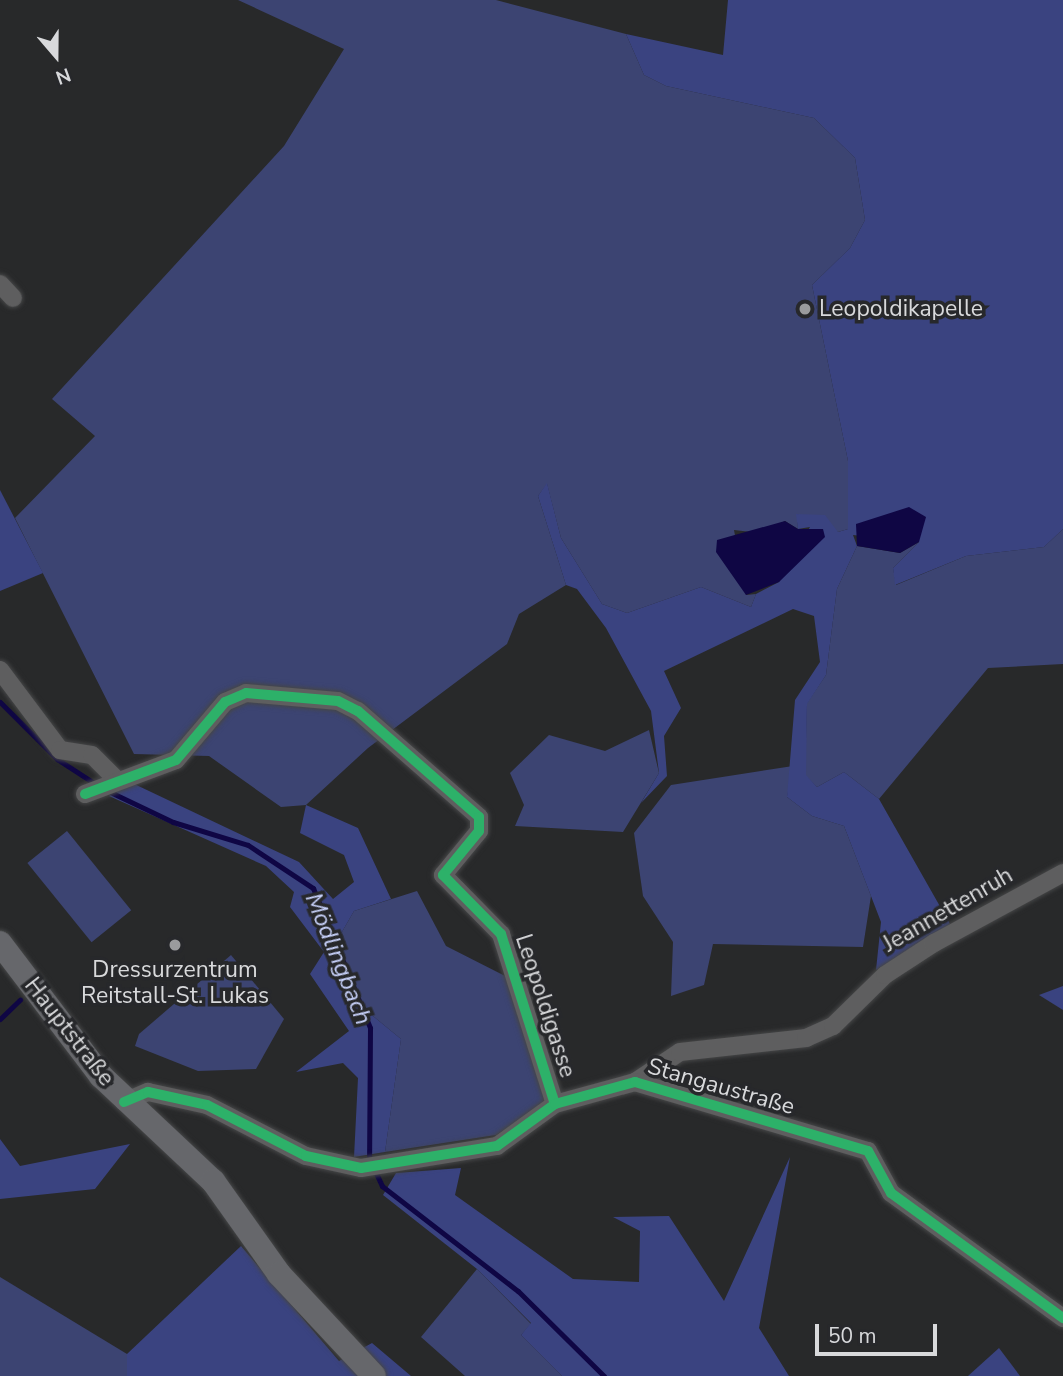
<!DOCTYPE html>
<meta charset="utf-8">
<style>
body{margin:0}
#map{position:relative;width:1063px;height:1376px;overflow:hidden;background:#28292a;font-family:"Nunito Sans",sans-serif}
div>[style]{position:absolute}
.green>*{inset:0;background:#3c4472;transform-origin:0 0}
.forest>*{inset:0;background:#3a4380}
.water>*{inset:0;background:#0f0644}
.stream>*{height:5px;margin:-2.5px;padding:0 2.5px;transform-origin:2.5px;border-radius:2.5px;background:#0f0644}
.roads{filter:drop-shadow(0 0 2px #454647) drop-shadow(0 0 2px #454647)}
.street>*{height:18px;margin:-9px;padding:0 9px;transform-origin:9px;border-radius:9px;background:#5e5e5f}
.secondary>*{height:24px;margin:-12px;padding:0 12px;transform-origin:12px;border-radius:12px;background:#66676b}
.cycleway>*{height:10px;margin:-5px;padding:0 5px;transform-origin:5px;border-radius:5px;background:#2db169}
.dots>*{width:19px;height:19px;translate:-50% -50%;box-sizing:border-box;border:4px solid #27282b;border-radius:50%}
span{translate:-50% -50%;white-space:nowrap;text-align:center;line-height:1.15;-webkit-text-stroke:7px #27282b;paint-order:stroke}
.poi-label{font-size:23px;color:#d8d9db}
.left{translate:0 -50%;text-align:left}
.street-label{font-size:23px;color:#d8d9db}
.water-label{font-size:24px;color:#c7d1fa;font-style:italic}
.north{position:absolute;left:21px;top:21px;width:70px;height:70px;-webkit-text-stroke:5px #27282b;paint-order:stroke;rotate:160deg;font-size:19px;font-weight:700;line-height:28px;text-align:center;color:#d8d9db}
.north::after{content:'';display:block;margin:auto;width:24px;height:32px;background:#d8d9db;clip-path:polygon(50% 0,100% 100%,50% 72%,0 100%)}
.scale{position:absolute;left:815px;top:1324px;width:122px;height:32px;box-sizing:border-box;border:4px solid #d8d9db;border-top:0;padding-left:9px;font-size:21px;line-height:24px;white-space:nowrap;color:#d8d9db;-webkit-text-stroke:5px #27282b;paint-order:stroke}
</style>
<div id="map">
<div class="green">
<i style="clip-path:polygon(238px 0,496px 0,626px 34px,644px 75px,666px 86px,814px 118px,855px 158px,865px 220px,850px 248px,812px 285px,848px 461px,848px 529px,838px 532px,797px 514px,798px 529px,785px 521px,760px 533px,734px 530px,746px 595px,756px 594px,751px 607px,701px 587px,627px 613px,602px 604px,561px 538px,547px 484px,538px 496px,566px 585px,519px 614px,507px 644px,368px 748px,306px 805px,281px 807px,209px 756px,134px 754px,15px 518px,95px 436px,52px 399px,284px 146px,344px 49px)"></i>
<i style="clip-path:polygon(1063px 529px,1063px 664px,988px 668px,879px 799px,844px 772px,817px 787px,805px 775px,807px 703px,826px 675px,837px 589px,857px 546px,900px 553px,919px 542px,893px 568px,896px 585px,966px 556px,1044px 547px)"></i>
<i style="clip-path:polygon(649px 730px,659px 773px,623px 832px,515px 826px,524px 805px,510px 773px,549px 735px,605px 751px)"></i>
<i style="clip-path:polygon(793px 766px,787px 797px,812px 816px,844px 826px,871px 896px,863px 947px,713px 944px,704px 985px,671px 996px,673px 942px,643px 896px,634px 833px,671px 785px)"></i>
<i style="left:67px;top:831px;width:102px;height:51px;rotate:51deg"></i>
<i style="clip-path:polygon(417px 891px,446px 946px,511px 979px,547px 1102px,496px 1135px,385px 1152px,401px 1039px,362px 1007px,335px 944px,354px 911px)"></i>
<i style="clip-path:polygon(231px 955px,284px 1019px,256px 1069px,198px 1071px,135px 1046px,139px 1034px)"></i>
<i style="clip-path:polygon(477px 1269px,531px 1324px,521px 1335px,562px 1376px,465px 1376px,421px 1337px)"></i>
<i style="clip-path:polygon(0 1277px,127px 1354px,127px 1376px,0 1376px)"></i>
</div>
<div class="forest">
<i style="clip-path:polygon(728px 0,1063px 0,1063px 529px,1044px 547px,966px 556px,895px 585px,893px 568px,919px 542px,853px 535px,857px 546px,837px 589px,826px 675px,807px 704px,806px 775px,817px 787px,844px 772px,879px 799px,950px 924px,876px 970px,881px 922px,844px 826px,812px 816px,787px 797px,795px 700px,820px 662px,814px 616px,793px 609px,664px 671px,681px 708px,664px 736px,667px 776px,641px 803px,659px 773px,651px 711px,606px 628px,577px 589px,566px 585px,538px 496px,547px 483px,561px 538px,602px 604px,627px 613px,701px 587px,751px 607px,756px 594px,779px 582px,810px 527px,798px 529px,796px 514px,825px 515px,838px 532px,848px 529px,848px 461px,812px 285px,850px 248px,865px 220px,855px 158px,814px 118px,666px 86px,644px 75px,626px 34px,723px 55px)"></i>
<i style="clip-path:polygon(0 490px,43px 573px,0 591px)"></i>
<i style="clip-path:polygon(130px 782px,299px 862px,333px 899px,354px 882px,344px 855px,300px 833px,306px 805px,358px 828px,391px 899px,354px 911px,335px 944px,362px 1007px,401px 1039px,385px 1152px,354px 1157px,358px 1078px,343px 1063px,296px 1072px,349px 1031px,310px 974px,324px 952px,290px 907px,294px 892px,266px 866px,109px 796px)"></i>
<i style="clip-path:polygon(1063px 986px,1063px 1010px,1039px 995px)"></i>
<i style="clip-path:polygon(0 1139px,20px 1166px,130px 1144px,95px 1189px,0 1199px)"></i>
<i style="clip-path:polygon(790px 1157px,759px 1328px,789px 1376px,562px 1376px,521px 1335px,531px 1323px,477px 1269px,383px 1195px,396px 1173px,461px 1168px,455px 1195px,573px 1279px,639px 1282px,640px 1231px,613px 1217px,669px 1216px,724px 1301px)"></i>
<i style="clip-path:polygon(241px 1246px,339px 1361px,372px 1343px,411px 1376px,127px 1376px,127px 1354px)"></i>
<i style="clip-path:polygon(999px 1348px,1020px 1376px,968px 1376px)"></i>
</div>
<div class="water">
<i style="clip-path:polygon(909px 507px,926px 517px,919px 542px,900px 553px,857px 546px,856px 524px)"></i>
<i style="clip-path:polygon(785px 521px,798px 529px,823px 529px,825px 537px,779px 582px,746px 595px,716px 552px,717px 540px)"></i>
</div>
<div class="stream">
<i style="left:0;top:702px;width:81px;rotate:45deg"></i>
<i style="left:57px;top:759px;width:48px;rotate:33deg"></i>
<i style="left:108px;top:791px;width:72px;rotate:25.5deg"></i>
<i style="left:173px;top:822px;width:78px;rotate:17deg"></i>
<i style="left:248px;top:845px;width:78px;rotate:33.5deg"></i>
<i style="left:313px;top:888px;width:151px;rotate:67.8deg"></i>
<i style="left:370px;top:1028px;width:130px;rotate:90.4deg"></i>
<i style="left:369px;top:1158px;width:31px;rotate:65deg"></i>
<i style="left:382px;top:1186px;width:172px;rotate:37.7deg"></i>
<i style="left:518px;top:1291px;width:121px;rotate:44.7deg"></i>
<i style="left:0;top:1019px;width:28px;rotate:-44deg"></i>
</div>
<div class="roads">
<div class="street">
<i style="left:0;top:284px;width:19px;rotate:47deg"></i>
<i style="left:0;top:670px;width:100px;rotate:53.1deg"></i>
<i style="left:60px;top:750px;width:32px;rotate:9deg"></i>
<i style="left:92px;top:755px;width:33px;rotate:45deg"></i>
<i style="left:85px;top:794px;width:97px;rotate:-20.5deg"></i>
<i style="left:176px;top:760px;width:76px;rotate:-49.8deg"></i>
<i style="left:225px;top:702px;width:23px;rotate:-23deg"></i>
<i style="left:246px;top:693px;width:92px;rotate:5deg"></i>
<i style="left:338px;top:701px;width:22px;rotate:27deg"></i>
<i style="left:358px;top:711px;width:161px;rotate:41.2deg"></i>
<i style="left:479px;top:817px;width:14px;rotate:90deg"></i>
<i style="left:479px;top:831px;width:57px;rotate:129.3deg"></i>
<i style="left:443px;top:875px;width:83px;rotate:45.5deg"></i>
<i style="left:501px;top:934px;width:178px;rotate:72.4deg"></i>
<i style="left:635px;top:1082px;width:54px;rotate:-33.7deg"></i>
<i style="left:680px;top:1052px;width:127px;rotate:-6.3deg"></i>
<i style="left:806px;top:1038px;width:30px;rotate:-24deg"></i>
<i style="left:833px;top:1026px;width:73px;rotate:-44.4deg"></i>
<i style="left:885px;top:975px;width:59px;rotate:-33.1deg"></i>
<i style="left:934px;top:943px;width:147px;rotate:-28.5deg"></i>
<i style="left:124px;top:1102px;width:26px;rotate:-23deg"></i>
<i style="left:148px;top:1092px;width:60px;rotate:12.4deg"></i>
<i style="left:207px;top:1105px;width:111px;rotate:27.3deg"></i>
<i style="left:306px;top:1156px;width:56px;rotate:12.3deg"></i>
<i style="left:361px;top:1168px;width:138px;rotate:-9.2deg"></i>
<i style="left:497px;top:1146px;width:72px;rotate:-35.9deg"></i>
<i style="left:555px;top:1104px;width:83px;rotate:-15.4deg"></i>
<i style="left:635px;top:1082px;width:243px;rotate:16.5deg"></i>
<i style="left:868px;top:1151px;width:48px;rotate:61.3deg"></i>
<i style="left:891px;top:1193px;width:213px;rotate:36deg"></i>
</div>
<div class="secondary">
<i style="left:0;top:943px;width:167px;rotate:52.8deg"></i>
<i style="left:101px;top:1076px;width:154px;rotate:43.2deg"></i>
<i style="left:213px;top:1181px;width:114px;rotate:54.6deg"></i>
<i style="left:279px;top:1274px;width:139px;rotate:47deg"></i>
</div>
</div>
<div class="cycleway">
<i style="left:85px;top:794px;width:97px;rotate:-20.5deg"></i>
<i style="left:176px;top:760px;width:76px;rotate:-49.8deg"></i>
<i style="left:225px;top:702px;width:23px;rotate:-23deg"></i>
<i style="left:246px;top:693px;width:92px;rotate:5deg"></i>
<i style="left:338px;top:701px;width:22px;rotate:27deg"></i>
<i style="left:358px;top:711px;width:161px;rotate:41.2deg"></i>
<i style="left:479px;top:817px;width:14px;rotate:90deg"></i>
<i style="left:479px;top:831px;width:57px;rotate:129.3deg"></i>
<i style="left:443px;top:875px;width:83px;rotate:45.5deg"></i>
<i style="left:501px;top:934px;width:178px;rotate:72.4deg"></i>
<i style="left:124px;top:1102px;width:26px;rotate:-23deg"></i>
<i style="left:148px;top:1092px;width:60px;rotate:12.4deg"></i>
<i style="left:207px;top:1105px;width:111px;rotate:27.3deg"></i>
<i style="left:306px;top:1156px;width:56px;rotate:12.3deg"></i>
<i style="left:361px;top:1168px;width:138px;rotate:-9.2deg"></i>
<i style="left:497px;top:1146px;width:72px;rotate:-35.9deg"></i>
<i style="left:555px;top:1104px;width:83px;rotate:-15.4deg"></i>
<i style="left:635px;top:1082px;width:243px;rotate:16.5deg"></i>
<i style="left:868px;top:1151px;width:48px;rotate:61.3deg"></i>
<i style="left:891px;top:1193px;width:213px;rotate:36deg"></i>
</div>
<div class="dots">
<i style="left:805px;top:309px;background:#9a9b9d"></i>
<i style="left:175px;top:945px;background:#9a9b9d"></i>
</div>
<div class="poi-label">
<span class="left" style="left:819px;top:309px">Leopoldikapelle</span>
<span style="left:175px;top:983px">Dressurzentrum<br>Reitstall-St. Lukas</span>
</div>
<div class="street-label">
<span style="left:948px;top:910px;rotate:-30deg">Jeannettenruh</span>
<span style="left:545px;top:1006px;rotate:72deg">Leopoldigasse</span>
<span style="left:69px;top:1032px;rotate:52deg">Hauptstraße</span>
<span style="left:721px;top:1087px;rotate:16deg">Stangaustraße</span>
</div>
<div class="water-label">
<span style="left:338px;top:959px;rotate:68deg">Mödlingbach</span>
</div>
<div class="north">N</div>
<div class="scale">50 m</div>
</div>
